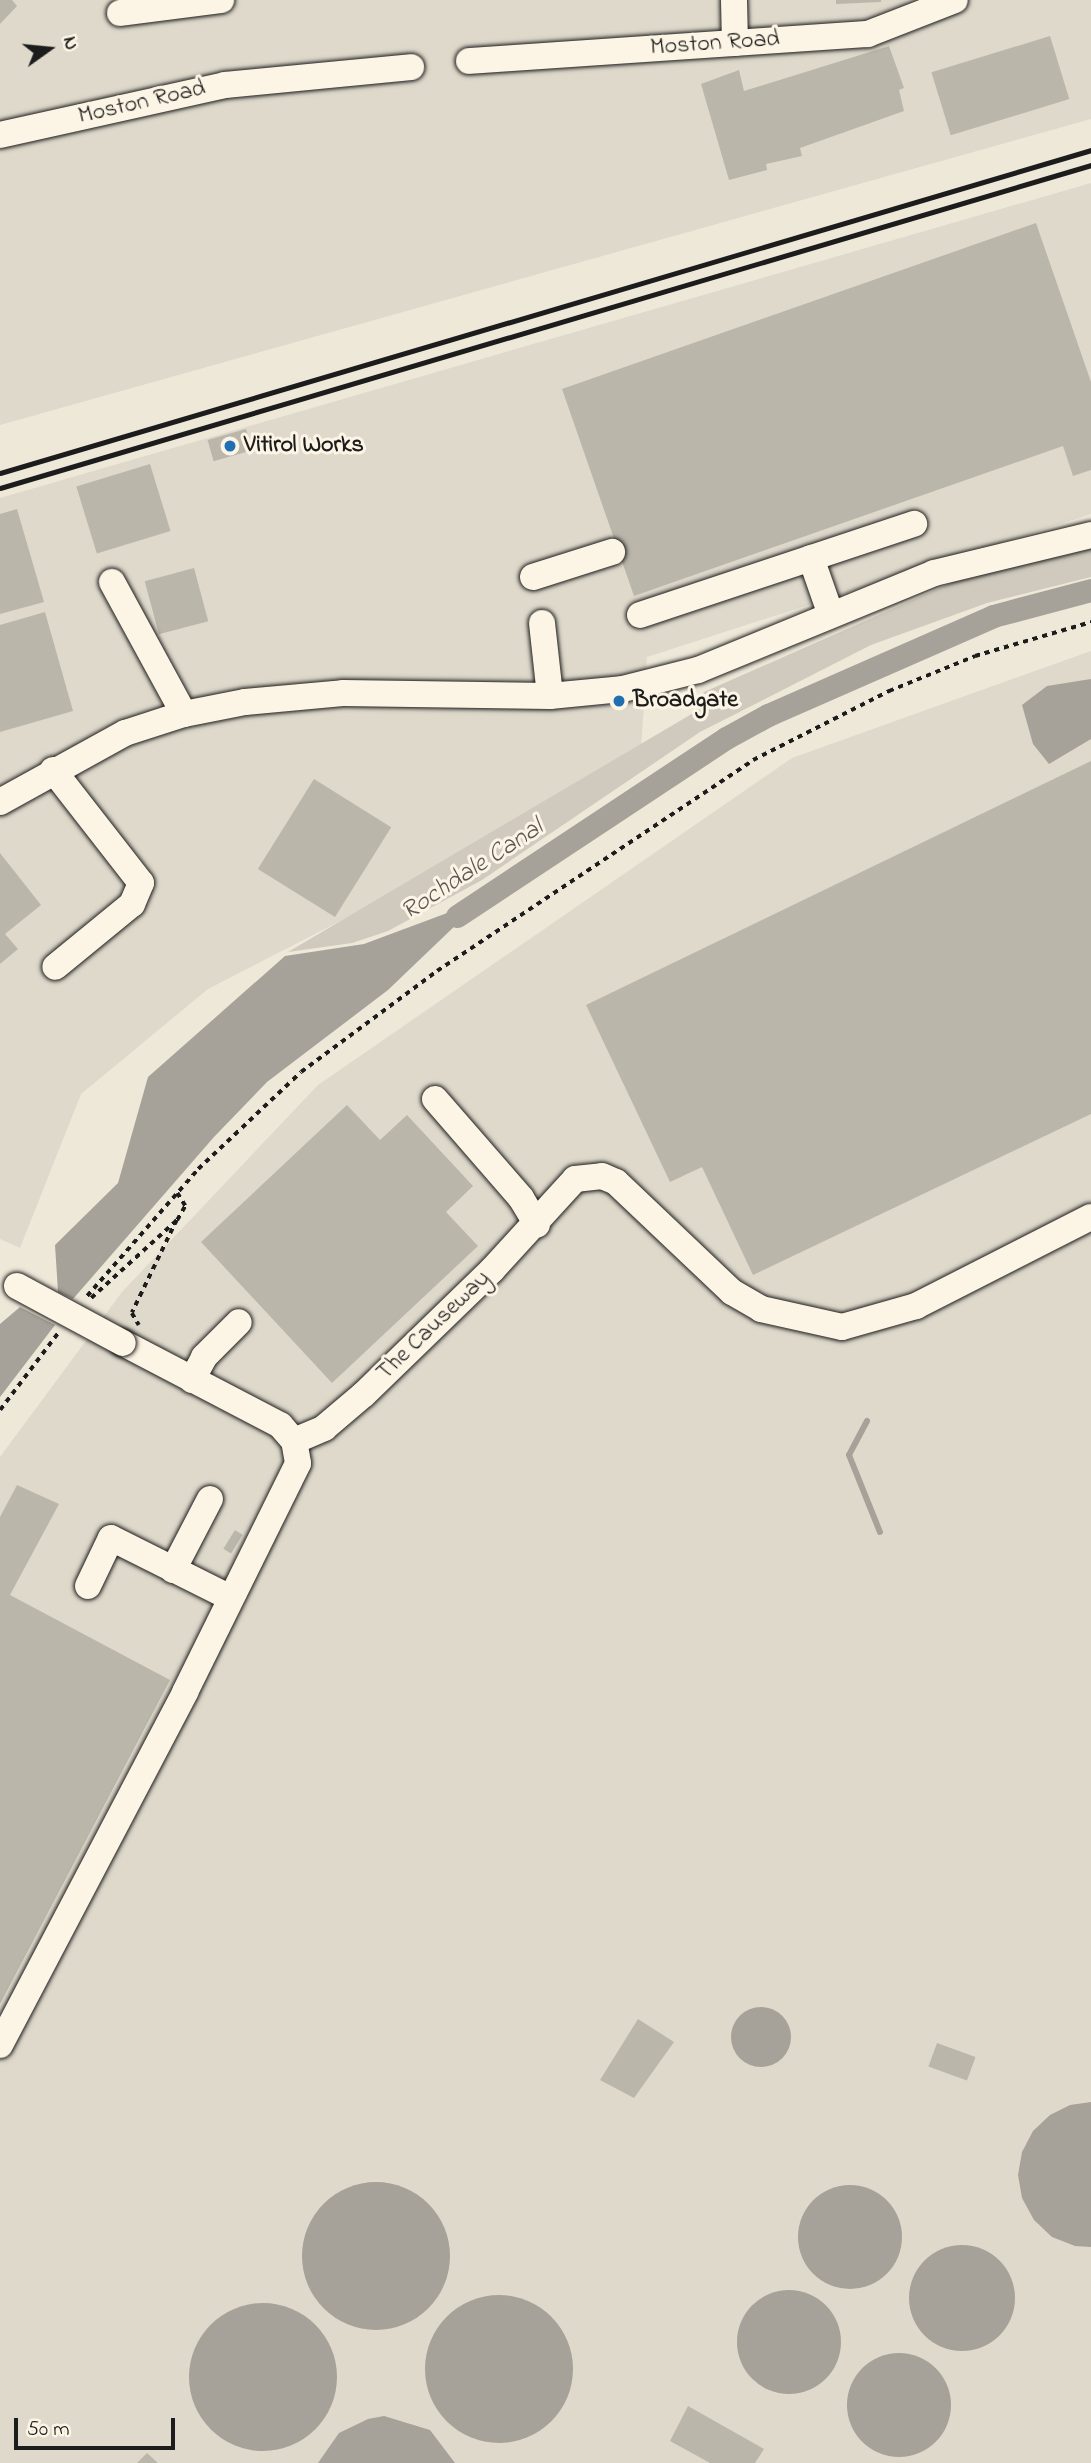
<!DOCTYPE html>
<style>
body{margin:0}
#map{position:relative;width:1091px;height:2463px;overflow:hidden;background:#eee8d9;font-family:"Indie Flower",sans-serif}
div>[style]{position:absolute}
.built>*{inset:0;background:#ded9cb}
.green>*{inset:0;background:#cfcabd}
.water>*{inset:0;background:#a7a299}
.round{border-radius:50%}
.stream>*{height:6px;margin:-3px;padding:0 3px;transform-origin:3px;border-radius:3px;background:#a7a299}
.canal>*{height:23px;margin:-11.5px;padding:0 11.5px;transform-origin:11.5px;border-radius:11.5px;background:#a7a299}
.building>*{inset:0;background:#bab6aa;transform-origin:0 0}
.path>*{height:3.5px;margin-top:-1.75px;transform-origin:0;background:repeating-linear-gradient(90deg,#1c1c1c 0 5px,transparent 0 10px)}
.roads{filter:drop-shadow(0 0 2px #1c1c1c) drop-shadow(0 0 2px #1c1c1c)}
.minor>*{height:26px;margin:-13px;padding:0 13px;transform-origin:13px;border-radius:13px;background:#fcf5e5}
.rail>*{height:5px;margin:-2.5px;padding:0 2.5px;transform-origin:2.5px;border-radius:2.5px;background:#1c1c1c}
.bridges{filter:drop-shadow(0 0 2px #1c1c1c) drop-shadow(0 0 2px #1c1c1c)}
.minor-bridge>*{height:26px;margin:-13px;padding:0 13px;transform-origin:13px;border-radius:13px;background:#fcf5e5}
.dots>*{width:19px;height:19px;translate:-50% -50%;box-sizing:border-box;border:4px solid #fcf5e5;border-radius:50%}
span{translate:-50% -50%;white-space:nowrap;text-align:center;line-height:1.15;-webkit-text-stroke:6px #fcf5e5;paint-order:stroke}
.street-label{font-size:24px;color:#1c1c1c}
.poi-label{font-size:24px;color:#1c1c1c;font-weight:700}
.left{translate:0 -50%;text-align:left}
.water-label{font-size:26px;color:#5b5854;font-style:italic}
.north{position:absolute;left:14px;top:14px;width:70px;height:70px;-webkit-text-stroke:5px #fcf5e5;paint-order:stroke;rotate:75deg;font-size:19px;font-weight:700;line-height:28px;text-align:center;color:#1c1c1c}
.north::after{content:'';display:block;margin:auto;width:24px;height:32px;background:#1c1c1c;clip-path:polygon(50% 0,100% 100%,50% 72%,0 100%)}
.scale{position:absolute;left:14px;top:2418px;width:161px;height:32px;box-sizing:border-box;border:4px solid #1c1c1c;border-top:0;padding-left:9px;font-size:21px;line-height:24px;white-space:nowrap;color:#1c1c1c;-webkit-text-stroke:5px #fcf5e5;paint-order:stroke}
</style>
<div id="map">
<div class="built">
<i style="clip-path:polygon(0 0,1091px 0,1091px 119px,0 425px)"></i>
<i style="clip-path:polygon(1091px 183px,1091px 514px,647px 657px,641px 750px,465px 857px,208px 989px,81px 1094px,20px 1248px,0 1239px,0 498px)"></i>
<i style="clip-path:polygon(1091px 651px,1091px 2463px,0 2463px,0 1457px,122px 1292px,318px 1085px,792px 758px)"></i>
</div>
<div class="green">
<i style="clip-path:polygon(1091px 545px,1091px 577px,987px 603px,871px 645px,700px 732px,482px 880px,388px 931px,352px 943px,288px 952px,695px 712px,704px 692px,976px 572px)"></i>
</div>
<div class="water">
<i style="clip-path:polygon(1091px 679px,1091px 739px,1049px 764px,1033px 744px,1022px 705px,1047px 686px)"></i>
<i style="clip-path:polygon(482px 900px,388px 990px,267px 1082px,214px 1137px,73px 1299px,58px 1292px,55px 1245px,118px 1183px,148px 1077px,285px 956px,364px 944px)"></i>
<i style="clip-path:polygon(20px 1307px,55px 1325px,0 1397px,0 1324px)"></i>
<i class="round" style="left:731px;top:2007px;width:60px;height:60px"></i>
<i style="clip-path:polygon(1091px 2102px,1091px 2247px,1075px 2246px,1052px 2237px,1034px 2220px,1022px 2198px,1018px 2175px,1022px 2152px,1033px 2131px,1050px 2115px,1070px 2105px)"></i>
<i class="round" style="left:302px;top:2182px;width:148px;height:148px"></i>
<i class="round" style="left:798px;top:2185px;width:104px;height:104px"></i>
<i class="round" style="left:909px;top:2245px;width:106px;height:106px"></i>
<i class="round" style="left:737px;top:2290px;width:104px;height:104px"></i>
<i class="round" style="left:425px;top:2295px;width:148px;height:148px"></i>
<i class="round" style="left:189px;top:2303px;width:148px;height:148px"></i>
<i class="round" style="left:847px;top:2353px;width:104px;height:104px"></i>
<i style="clip-path:polygon(384px 2416px,430px 2430px,455px 2463px,318px 2463px,339px 2433px,368px 2419px)"></i>
</div>
<div class="stream">
<i style="left:867px;top:1421px;width:38px;rotate:118deg"></i>
<i style="left:849px;top:1455px;width:83px;rotate:68.1deg"></i>
</div>
<div class="canal">
<i style="left:457px;top:916px;width:323px;rotate:-33.5deg"></i>
<i style="left:726px;top:738px;width:48px;rotate:-28.7deg"></i>
<i style="left:768px;top:715px;width:246px;rotate:-23.7deg"></i>
<i style="left:993px;top:616px;width:101px;rotate:-14.9deg"></i>
</div>
<div class="building">
<i style="clip-path:polygon(0 0,12px 0,17px 6px,0 24px)"></i>
<i style="clip-path:polygon(836px 0,881px 0,881px 2px,836px 4px)"></i>
<i style="left:1050px;top:36px;width:66px;height:124px;rotate:73deg"></i>
<i style="clip-path:polygon(889px 46px,904px 88px,899px 90px,904px 111px,800px 148px,802px 156px,766px 164px,767px 170px,729px 180px,701px 84px,739px 70px,744px 91px)"></i>
<i style="clip-path:polygon(1036px 223px,1091px 382px,1091px 470px,1073px 476px,1063px 446px,634px 596px,562px 389px)"></i>
<i style="left:246px;top:429px;width:22px;height:40px;rotate:74deg"></i>
<i style="left:150px;top:464px;width:70px;height:77px;rotate:73deg"></i>
<i style="clip-path:polygon(17px 509px,44px 602px,0 614px,0 514px)"></i>
<i style="left:194px;top:568px;width:55px;height:51px;rotate:75deg"></i>
<i style="clip-path:polygon(45px 612px,73px 711px,0 732px,0 625px)"></i>
<i style="clip-path:polygon(1091px 761px,1091px 1114px,753px 1275px,702px 1167px,670px 1182px,586px 1005px)"></i>
<i style="left:314px;top:779px;width:91px;height:106px;rotate:32deg"></i>
<i style="clip-path:polygon(0 853px,41px 905px,5px 934px,18px 949px,0 964px)"></i>
<i style="clip-path:polygon(347px 1105px,380px 1140px,407px 1115px,473px 1186px,446px 1212px,478px 1246px,332px 1383px,201px 1242px)"></i>
<i style="clip-path:polygon(17px 1485px,59px 1504px,10px 1595px,170px 1680px,0 2004px,0 1517px)"></i>
<i style="left:235px;top:1530px;width:9px;height:22px;rotate:32deg"></i>
<i style="clip-path:polygon(638px 2019px,674px 2042px,634px 2098px,600px 2080px)"></i>
<i style="left:937px;top:2043px;width:41px;height:25px;rotate:20deg"></i>
<i style="clip-path:polygon(688px 2406px,764px 2449px,755px 2463px,710px 2463px,670px 2441px)"></i>
<i style="clip-path:polygon(147px 2453px,158px 2463px,137px 2463px)"></i>
</div>
<div class="path">
<i style="left:177px;top:1220px;width:16px;rotate:-60deg"></i>
<i style="left:185px;top:1206px;width:15px;rotate:-122deg"></i>
<i style="left:87px;top:1296px;width:169px;rotate:-48.8deg"></i>
<i style="left:198px;top:1169px;width:141px;rotate:-43.3deg"></i>
<i style="left:301px;top:1072px;width:169px;rotate:-36.6deg"></i>
<i style="left:437px;top:971px;width:380px;rotate:-33.7deg"></i>
<i style="left:753px;top:760px;width:153px;rotate:-26.9deg"></i>
<i style="left:889px;top:691px;width:93px;rotate:-22.1deg"></i>
<i style="left:975px;top:656px;width:121px;rotate:-16.3deg"></i>
<i style="left:91px;top:1298px;width:116px;rotate:-42.2deg"></i>
<i style="left:177px;top:1220px;width:103px;rotate:115.8deg"></i>
<i style="left:132px;top:1313px;width:14px;rotate:60deg"></i>
<i style="left:0;top:1410px;width:96px;rotate:-53deg"></i>
</div>
<div class="roads">
<div class="minor">
<i style="left:734px;top:0;width:43px;rotate:88.7deg"></i>
<i style="left:120px;top:13px;width:102px;rotate:-7.3deg"></i>
<i style="left:469px;top:61px;width:400px;rotate:-3.9deg"></i>
<i style="left:868px;top:34px;width:93px;rotate:-21.3deg"></i>
<i style="left:0;top:135px;width:230px;rotate:-12.5deg"></i>
<i style="left:225px;top:85px;width:187px;rotate:-5.5deg"></i>
<i style="left:811px;top:558px;width:60px;rotate:70.7deg"></i>
<i style="left:533px;top:577px;width:83px;rotate:-17.6deg"></i>
<i style="left:112px;top:582px;width:150px;rotate:61.4deg"></i>
<i style="left:640px;top:615px;width:289px;rotate:-18.4deg"></i>
<i style="left:542px;top:623px;width:73px;rotate:83.7deg"></i>
<i style="left:53px;top:770px;width:143px;rotate:52.1deg"></i>
<i style="left:141px;top:883px;width:23px;rotate:113deg"></i>
<i style="left:132px;top:904px;width:99px;rotate:140.7deg"></i>
<i style="left:0;top:802px;width:143px;rotate:-28.9deg"></i>
<i style="left:125px;top:733px;width:62px;rotate:-17.9deg"></i>
<i style="left:184px;top:714px;width:62px;rotate:-11.1deg"></i>
<i style="left:245px;top:702px;width:98px;rotate:-5.2deg"></i>
<i style="left:343px;top:693px;width:207px;rotate:0.8deg"></i>
<i style="left:550px;top:696px;width:73px;rotate:-5.5deg"></i>
<i style="left:623px;top:689px;width:77px;rotate:-14.2deg"></i>
<i style="left:698px;top:670px;width:255px;rotate:-22.3deg"></i>
<i style="left:934px;top:573px;width:162px;rotate:-13.6deg"></i>
<i style="left:435px;top:1099px;width:131px;rotate:49deg"></i>
<i style="left:521px;top:1198px;width:31px;rotate:59deg"></i>
<i style="left:192px;top:1380px;width:26px;rotate:-62deg"></i>
<i style="left:204px;top:1357px;width:49px;rotate:-45deg"></i>
<i style="left:294px;top:1441px;width:33px;rotate:-23deg"></i>
<i style="left:324px;top:1428px;width:52px;rotate:-40.4deg"></i>
<i style="left:364px;top:1394px;width:178px;rotate:-44.1deg"></i>
<i style="left:492px;top:1270px;width:123px;rotate:-47.6deg"></i>
<i style="left:575px;top:1179px;width:27px;rotate:-6deg"></i>
<i style="left:602px;top:1176px;width:15px;rotate:23deg"></i>
<i style="left:616px;top:1182px;width:160px;rotate:43.5deg"></i>
<i style="left:732px;top:1292px;width:34px;rotate:30deg"></i>
<i style="left:761px;top:1309px;width:83px;rotate:12.5deg"></i>
<i style="left:842px;top:1327px;width:77px;rotate:-15.8deg"></i>
<i style="left:916px;top:1306px;width:196px;rotate:-27deg"></i>
<i style="left:173px;top:1570px;width:80px;rotate:-62.5deg"></i>
<i style="left:88px;top:1586px;width:53px;rotate:-64.4deg"></i>
<i style="left:111px;top:1538px;width:134px;rotate:26.6deg"></i>
<i style="left:0;top:2045px;width:399px;rotate:-62.3deg"></i>
<i style="left:185px;top:1692px;width:255px;rotate:-63.7deg"></i>
<i style="left:298px;top:1463px;width:22px;rotate:-100deg"></i>
<i style="left:294px;top:1441px;width:21px;rotate:-131deg"></i>
<i style="left:280px;top:1425px;width:177px;rotate:-152.4deg"></i>
</div>
</div>
<div class="rail">
<i style="left:0;top:473px;width:1138px;rotate:-16.49deg"></i>
<i style="left:0;top:488px;width:1138px;rotate:-16.49deg"></i>
</div>
<div class="bridges">
<div class="minor-bridge">
<i style="left:17px;top:1286px;width:120px;rotate:28.3deg"></i>
</div>
</div>
<div class="dots">
<i style="left:230px;top:446px;background:#1f6fb2"></i>
<i style="left:619px;top:701px;background:#1f6fb2"></i>
</div>
<div class="street-label">
<span style="left:715px;top:44px;rotate:-4deg">Moston Road</span>
<span style="left:142px;top:103px;rotate:-13deg">Moston Road</span>
<span style="left:434px;top:1326px;rotate:-44deg">The Causeway</span>
</div>
<div class="poi-label">
<span class="left" style="left:244px;top:446px">Vitirol Works</span>
<span class="left" style="left:633px;top:701px">Broadgate</span>
</div>
<div class="water-label">
<span style="left:473px;top:871px;rotate:-33deg">Rochdale Canal</span>
</div>
<div class="north">N</div>
<div class="scale">50 m</div>
</div>
